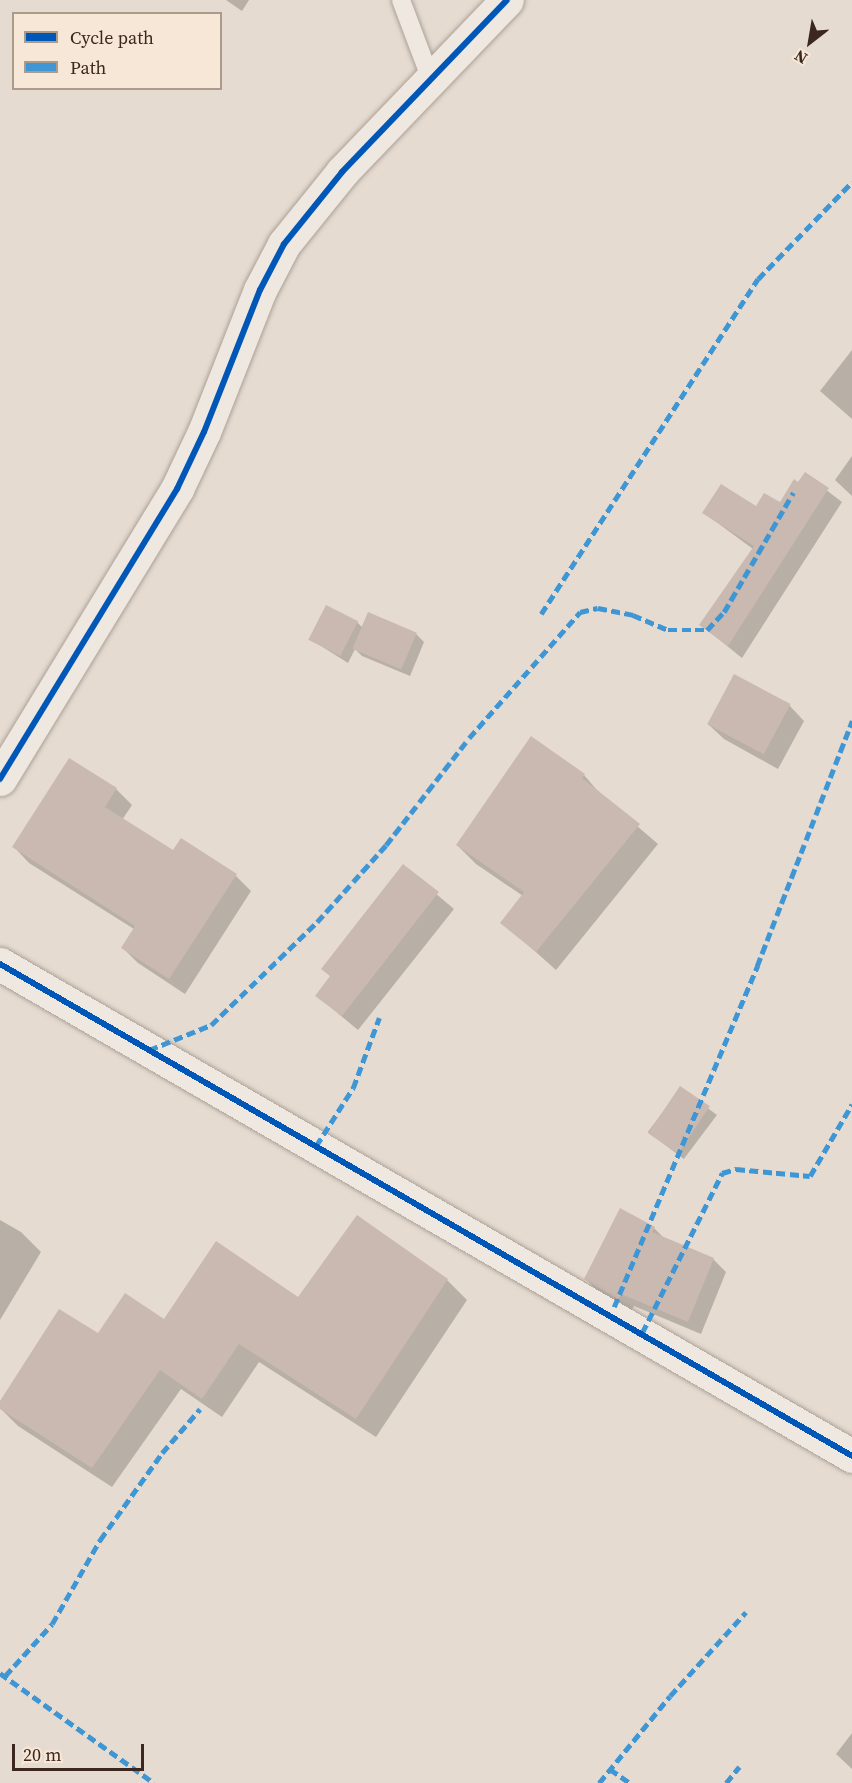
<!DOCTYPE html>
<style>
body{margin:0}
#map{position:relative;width:852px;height:1783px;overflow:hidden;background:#e6dbd0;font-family:"Source Serif 4",serif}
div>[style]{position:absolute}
.shadow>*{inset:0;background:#0003;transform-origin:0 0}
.building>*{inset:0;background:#cab9b0;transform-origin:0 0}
.roads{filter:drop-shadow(0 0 2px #aca198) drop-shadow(0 0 2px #aca198)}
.service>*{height:18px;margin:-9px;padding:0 9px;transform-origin:9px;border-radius:9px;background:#eee8e1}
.minor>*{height:33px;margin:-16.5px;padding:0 16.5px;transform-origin:16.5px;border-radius:16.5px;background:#eee8e1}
.quiet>*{height:4.5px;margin-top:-2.25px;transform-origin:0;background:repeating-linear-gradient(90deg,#3f96d5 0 9px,transparent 0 13.5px)}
.cycleway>*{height:6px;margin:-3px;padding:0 3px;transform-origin:3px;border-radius:3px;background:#0057b8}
span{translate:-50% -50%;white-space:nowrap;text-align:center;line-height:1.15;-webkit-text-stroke:4.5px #f7e7d6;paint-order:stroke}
.legend{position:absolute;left:12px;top:12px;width:210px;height:78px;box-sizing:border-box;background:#f7e7d6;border:2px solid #ac9a8d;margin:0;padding:8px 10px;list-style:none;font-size:18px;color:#3c271f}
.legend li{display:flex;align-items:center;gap:12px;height:30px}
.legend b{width:30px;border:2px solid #ac9a8d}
.north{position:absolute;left:780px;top:12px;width:60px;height:60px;-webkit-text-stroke:4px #f7e7d6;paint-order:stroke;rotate:211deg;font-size:16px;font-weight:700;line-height:24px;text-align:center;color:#3c271f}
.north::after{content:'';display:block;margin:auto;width:21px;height:27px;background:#3c271f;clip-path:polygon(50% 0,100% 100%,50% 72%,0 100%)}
.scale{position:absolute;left:12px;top:1744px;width:132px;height:27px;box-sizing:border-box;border:3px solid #3c271f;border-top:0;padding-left:8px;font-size:18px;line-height:21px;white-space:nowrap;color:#3c271f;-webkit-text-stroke:4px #f7e7d6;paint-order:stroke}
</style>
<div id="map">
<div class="shadow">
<i style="clip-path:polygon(226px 0,249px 0,242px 11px)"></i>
<i style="clip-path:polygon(852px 350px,852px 419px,820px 391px)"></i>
<i style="clip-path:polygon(852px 456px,852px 496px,835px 480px)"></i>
<i style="clip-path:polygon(805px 474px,842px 502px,742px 658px,701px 625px,753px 549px,704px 513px,780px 504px)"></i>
<i style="clip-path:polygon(357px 622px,363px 628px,416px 634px,424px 642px,410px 676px,362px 656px,355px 649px,348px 663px,310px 639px)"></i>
<i style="clip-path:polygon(789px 705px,804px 721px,778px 769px,724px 739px,708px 724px)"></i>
<i style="clip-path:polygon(69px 760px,116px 789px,132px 805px,122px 820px,173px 852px,236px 876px,251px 891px,185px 994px,138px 963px,123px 948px,134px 929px,29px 863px,14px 847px)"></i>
<i style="clip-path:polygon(584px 775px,602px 796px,658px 844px,556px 970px,502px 922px,523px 896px,476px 864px,457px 845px)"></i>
<i style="clip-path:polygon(403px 866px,454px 909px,358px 1030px,317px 996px,331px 977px,323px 969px)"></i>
<i style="left:681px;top:1088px;width:45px;height:55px;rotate:37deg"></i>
<i style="clip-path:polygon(357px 1217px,447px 1280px,467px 1300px,376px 1437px,259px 1362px,222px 1417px,181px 1389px,112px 1487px,18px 1426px,0 1408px,0 1404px,98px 1335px,298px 1299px)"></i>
<i style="clip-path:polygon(0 1220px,21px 1232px,41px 1252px,0 1320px)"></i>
<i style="clip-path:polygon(654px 1228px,664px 1238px,713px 1259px,726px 1272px,701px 1334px,634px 1306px,631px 1311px,598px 1292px,586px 1279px)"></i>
<i style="clip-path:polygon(852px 1733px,852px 1769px,836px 1754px)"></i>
</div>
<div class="building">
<i style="clip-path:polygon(805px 472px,829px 488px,728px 646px,699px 625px,754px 546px,702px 513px,721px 484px,756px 506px,764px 493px,780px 502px,794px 479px,798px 482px)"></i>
<i style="left:326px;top:605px;width:36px;height:39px;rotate:27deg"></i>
<i style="left:368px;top:612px;width:53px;height:40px;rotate:23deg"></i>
<i style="left:734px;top:674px;width:64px;height:57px;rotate:28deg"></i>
<i style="clip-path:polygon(531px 736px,585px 774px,582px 778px,640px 824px,536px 952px,500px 923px,524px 892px,456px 845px)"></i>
<i style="clip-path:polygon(69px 758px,117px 788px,105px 807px,173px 850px,181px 838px,237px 874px,169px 979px,121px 948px,135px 926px,12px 847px)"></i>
<i style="clip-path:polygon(403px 864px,439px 892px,342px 1016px,315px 996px,330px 976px,321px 969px)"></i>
<i style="left:680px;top:1086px;width:36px;height:57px;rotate:34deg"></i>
<i style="clip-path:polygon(620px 1208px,655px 1227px,652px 1232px,714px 1258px,688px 1322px,621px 1294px,618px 1299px,584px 1279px)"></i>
<i style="clip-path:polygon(357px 1215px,448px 1279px,356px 1419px,239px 1344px,202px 1399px,160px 1370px,92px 1468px,0 1409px,0 1401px,59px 1309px,98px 1333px,125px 1293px,164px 1319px,216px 1241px,298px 1297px)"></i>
</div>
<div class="roads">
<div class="service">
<i style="left:401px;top:0;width:85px;rotate:69.4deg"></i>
</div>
<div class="minor">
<i style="left:0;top:779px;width:340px;rotate:-58.6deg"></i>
<i style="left:177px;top:489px;width:63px;rotate:-64.7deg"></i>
<i style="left:204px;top:432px;width:153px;rotate:-68.5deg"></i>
<i style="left:260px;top:290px;width:52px;rotate:-62.4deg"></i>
<i style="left:284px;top:244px;width:92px;rotate:-51.1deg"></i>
<i style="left:342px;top:172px;width:238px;rotate:-46.2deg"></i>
<i style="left:0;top:964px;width:984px;rotate:30deg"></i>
</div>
</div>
<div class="quiet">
<i style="left:541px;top:614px;width:399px;rotate:-57.1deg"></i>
<i style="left:758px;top:279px;width:135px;rotate:-45.9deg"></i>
<i style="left:149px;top:1050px;width:67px;rotate:-22deg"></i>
<i style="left:211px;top:1025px;width:148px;rotate:-44.2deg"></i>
<i style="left:317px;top:922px;width:103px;rotate:-48.1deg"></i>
<i style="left:386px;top:845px;width:135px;rotate:-52.2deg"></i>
<i style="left:469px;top:738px;width:168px;rotate:-48.6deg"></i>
<i style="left:580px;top:612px;width:18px;rotate:-13deg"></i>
<i style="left:598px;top:608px;width:36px;rotate:11deg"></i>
<i style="left:633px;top:615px;width:38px;rotate:23deg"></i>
<i style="left:668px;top:630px;width:39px"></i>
<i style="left:707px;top:630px;width:25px;rotate:-47deg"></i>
<i style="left:724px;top:612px;width:138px;rotate:-59.9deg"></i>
<i style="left:316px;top:1146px;width:69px;rotate:-57.5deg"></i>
<i style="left:353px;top:1088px;width:75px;rotate:-69.6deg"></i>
<i style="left:614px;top:1307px;width:370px;rotate:-67.2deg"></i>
<i style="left:757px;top:966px;width:263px;rotate:-68.8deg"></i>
<i style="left:642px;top:1333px;width:179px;rotate:-63.4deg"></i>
<i style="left:722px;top:1173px;width:15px;rotate:-16deg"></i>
<i style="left:736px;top:1169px;width:74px;rotate:5.4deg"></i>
<i style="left:810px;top:1176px;width:83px;rotate:-59.7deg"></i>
<i style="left:0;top:1673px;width:189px;rotate:35.5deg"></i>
<i style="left:5px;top:1676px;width:70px;rotate:-47.9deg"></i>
<i style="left:52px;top:1624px;width:97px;rotate:-60.3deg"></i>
<i style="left:100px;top:1540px;width:107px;rotate:-54.5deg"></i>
<i style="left:162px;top:1453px;width:58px;rotate:-49.2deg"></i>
<i style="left:610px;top:1769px;width:24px;rotate:35deg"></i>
<i style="left:599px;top:1783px;width:112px;rotate:-50.8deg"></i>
<i style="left:670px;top:1696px;width:113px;rotate:-47.9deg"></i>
<i style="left:726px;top:1783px;width:21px;rotate:-51deg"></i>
</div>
<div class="cycleway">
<i style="left:0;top:779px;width:340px;rotate:-58.6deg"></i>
<i style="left:177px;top:489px;width:63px;rotate:-64.7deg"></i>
<i style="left:204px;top:432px;width:153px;rotate:-68.5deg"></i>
<i style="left:260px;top:290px;width:52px;rotate:-62.4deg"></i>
<i style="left:284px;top:244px;width:92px;rotate:-51.1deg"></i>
<i style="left:342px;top:172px;width:238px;rotate:-46.2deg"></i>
<i style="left:0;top:964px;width:984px;rotate:30deg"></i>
</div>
<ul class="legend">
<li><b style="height:8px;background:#0057b8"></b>Cycle path</li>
<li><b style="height:8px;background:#3f96d5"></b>Path</li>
</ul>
<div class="north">N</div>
<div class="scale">20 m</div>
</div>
